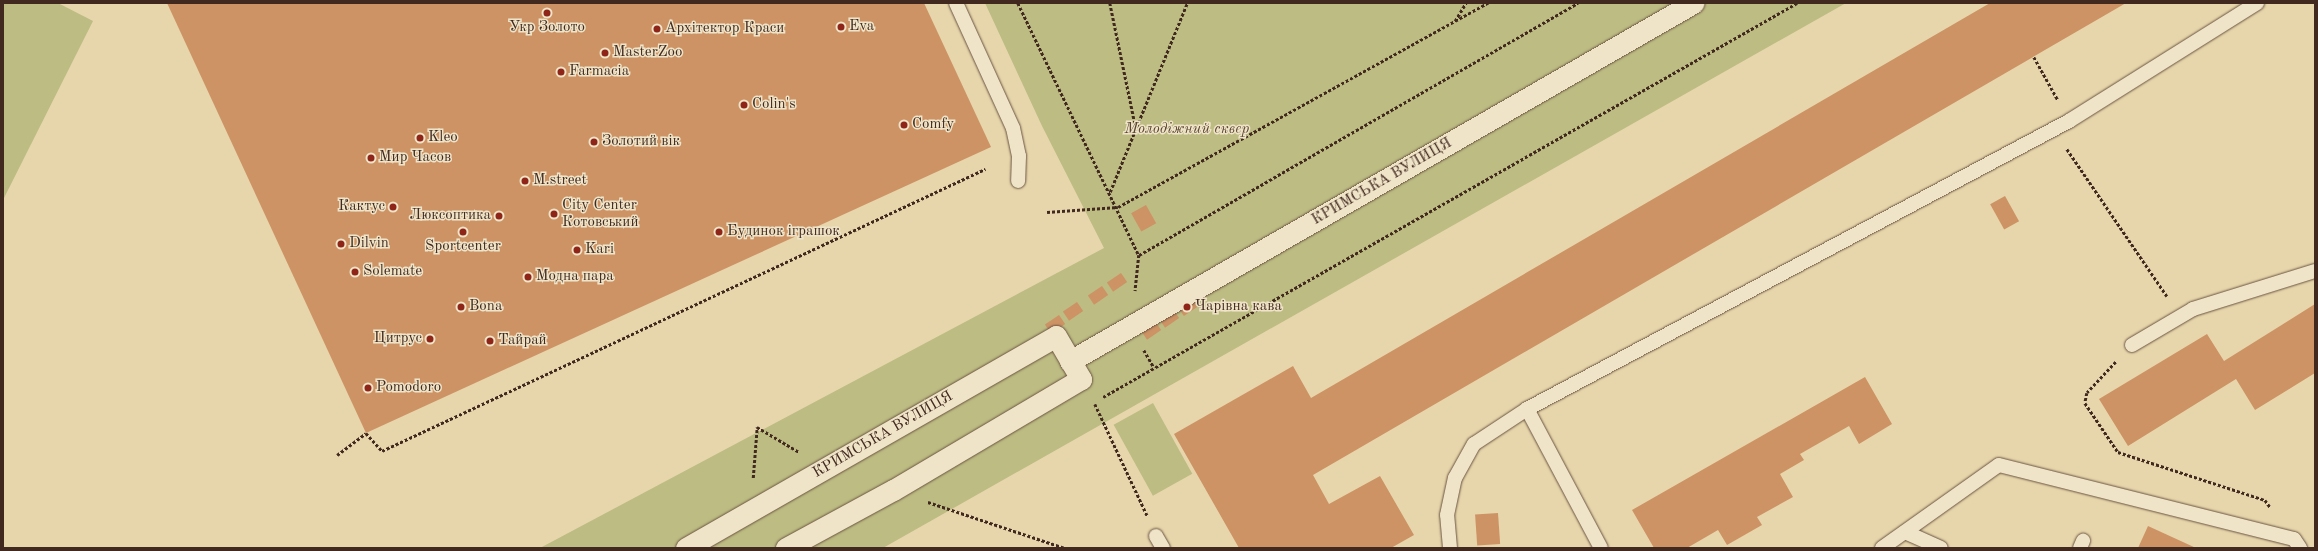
<!DOCTYPE html>
<meta charset="utf-8">
<style>
body{margin:0}
#map{position:relative;width:2318px;height:551px;overflow:hidden;background:#e7d6ab;font-family:"Old Standard TT",serif}
div>[style]{position:absolute}
.green>*{inset:0;background:#bdbc83;transform-origin:0 0}
.building>*{inset:0;background:#cd9365;transform-origin:0 0}
.path>*{height:2.5px;margin-top:-1.25px;transform-origin:0;background:repeating-linear-gradient(90deg,#42291f 0 3px,transparent 0 5px)}
.roads{filter:drop-shadow(0 0 1px #6b5442) drop-shadow(0 0 1px #6b5442)}
.service>*{height:14px;margin:-7px;padding:0 7px;transform-origin:7px;border-radius:7px;background:#efe4c8}
.pedestrian>*{height:21px;margin:-10.5px;padding:0 10.5px;transform-origin:10.5px;border-radius:10.5px;background:#efe4c8}
.dots>*{width:11px;height:11px;translate:-50% -50%;box-sizing:border-box;border:2px solid #efe4c8;border-radius:50%}
span{translate:-50% -50%;white-space:nowrap;text-align:center;line-height:1.15;-webkit-text-stroke:3px #efe4c8;paint-order:stroke}
.poi-label{font-size:15px;color:#42291f}
.left{translate:0 -50%;text-align:left}
.right{translate:-100% -50%;text-align:right}
.park-label{font-size:15px;color:#5b4633;font-style:italic}
.street-label{font-size:15px;color:#42291f}
.frame{position:absolute;inset:0;border:4px solid #42291f;pointer-events:none}
</style>
<div id="map">
<div class="green">
<i style="clip-path:polygon(3px 3px,58px 3px,93px 21px,3px 200px)"></i>
<i style="clip-path:polygon(985px 3px,1846px 3px,883px 548px,540px 548px,1104px 248px,1042px 126px)"></i>
<i style="left:1153px;top:403px;width:81px;height:45px;rotate:61deg"></i>
</div>
<div class="building">
<i style="clip-path:polygon(167px 3px,924px 3px,991px 147px,366px 433px)"></i>
<i style="clip-path:polygon(1990px 3px,2126px 3px,1313px 475px,1329px 504px,1380px 476px,1414px 535px,1391px 548px,1239px 548px,1174px 434px,1293px 366px,1311px 398px)"></i>
<i style="left:2005px;top:196px;width:29px;height:17px;rotate:61deg"></i>
<i style="left:1146px;top:205px;width:21px;height:17px;rotate:61deg"></i>
<i style="left:1121px;top:273px;width:11px;height:17px;rotate:56deg"></i>
<i style="left:1102px;top:286px;width:11px;height:17px;rotate:56deg"></i>
<i style="left:1191px;top:298px;width:11px;height:16px;rotate:56deg"></i>
<i style="left:1077px;top:302px;width:11px;height:17px;rotate:56deg"></i>
<i style="clip-path:polygon(2315px 304px,2315px 373px,2255px 410px,2236px 379px,2128px 446px,2099px 399px,2207px 334px,2224px 361px)"></i>
<i style="left:1173px;top:309px;width:11px;height:17px;rotate:56deg"></i>
<i style="left:1059px;top:315px;width:11px;height:17px;rotate:56deg"></i>
<i style="left:1155px;top:321px;width:11px;height:17px;rotate:56deg"></i>
<i style="clip-path:polygon(1865px 377px,1892px 424px,1859px 444px,1849px 426px,1800px 454px,1804px 460px,1780px 474px,1793px 497px,1757px 517px,1762px 525px,1727px 545px,1718px 530px,1687px 548px,1654px 548px,1632px 510px)"></i>
<i style="left:1498px;top:513px;width:31px;height:23px;rotate:86deg"></i>
<i style="clip-path:polygon(2148px 526px,2196px 548px,2138px 548px)"></i>
</div>
<div class="path">
<i style="left:1018px;top:3px;width:280px;rotate:64.4deg"></i>
<i style="left:1139px;top:255px;width:36px;rotate:96deg"></i>
<i style="left:1110px;top:3px;width:128px;rotate:78.3deg"></i>
<i style="left:1455px;top:21px;width:21px;rotate:-59deg"></i>
<i style="left:2034px;top:57px;width:49px;rotate:60.8deg"></i>
<i style="left:2067px;top:149px;width:178px;rotate:55.8deg"></i>
<i style="left:1110px;top:192px;width:204px;rotate:-67.8deg"></i>
<i style="left:1047px;top:212px;width:71px;rotate:-4deg"></i>
<i style="left:1118px;top:207px;width:423px;rotate:-28.9deg"></i>
<i style="left:1139px;top:255px;width:506px;rotate:-29.86deg"></i>
<i style="left:1144px;top:350px;width:20px;rotate:60deg"></i>
<i style="left:2116px;top:362px;width:42px;rotate:133.1deg"></i>
<i style="left:2087px;top:393px;width:10px;rotate:101deg"></i>
<i style="left:2085px;top:403px;width:59px;rotate:56deg"></i>
<i style="left:2118px;top:452px;width:155px;rotate:18.1deg"></i>
<i style="left:2265px;top:500px;width:9px;rotate:54deg"></i>
<i style="left:1103px;top:397px;width:798px;rotate:-29.58deg"></i>
<i style="left:1095px;top:404px;width:123px;rotate:64.9deg"></i>
<i style="left:337px;top:455px;width:36px;rotate:-37deg"></i>
<i style="left:366px;top:433px;width:24px;rotate:48deg"></i>
<i style="left:382px;top:451px;width:666px;rotate:-25.06deg"></i>
<i style="left:753px;top:478px;width:51px;rotate:-85.5deg"></i>
<i style="left:757px;top:427px;width:49px;rotate:30.8deg"></i>
<i style="left:928px;top:502px;width:145px;rotate:18.6deg"></i>
</div>
<div class="roads">
<div class="service">
<i style="left:956px;top:3px;width:137px;rotate:65.5deg"></i>
<i style="left:1013px;top:128px;width:29px;rotate:78deg"></i>
<i style="left:1019px;top:156px;width:25px;rotate:92deg"></i>
<i style="left:2132px;top:345px;width:71px;rotate:-30.5deg"></i>
<i style="left:2193px;top:309px;width:128px;rotate:-17.3deg"></i>
<i style="left:1527px;top:409px;width:157px;rotate:62deg"></i>
<i style="left:1905px;top:532px;width:39px;rotate:24deg"></i>
<i style="left:1156px;top:536px;width:14px;rotate:60deg"></i>
<i style="left:1450px;top:548px;width:33px;rotate:-95deg"></i>
<i style="left:1447px;top:515px;width:38px;rotate:-78deg"></i>
<i style="left:1455px;top:478px;width:39px;rotate:-61deg"></i>
<i style="left:1474px;top:444px;width:64px;rotate:-33.4deg"></i>
<i style="left:1527px;top:409px;width:614px;rotate:-27.98deg"></i>
<i style="left:2069px;top:121px;width:222px;rotate:-32.1deg"></i>
<i style="left:1882px;top:548px;width:143px;rotate:-35.4deg"></i>
<i style="left:1999px;top:465px;width:304px;rotate:14.1deg"></i>
<i style="left:2294px;top:539px;width:11px;rotate:56deg"></i>
<i style="left:2080px;top:548px;width:8px;rotate:-67deg"></i>
</div>
<div class="pedestrian">
<i style="left:1070px;top:361px;width:719px;rotate:-29.88deg"></i>
<i style="left:686px;top:548px;width:426px;rotate:-29.8deg"></i>
<i style="left:1056px;top:336px;width:50px;rotate:59.8deg"></i>
<i style="left:1081px;top:379px;width:218px;rotate:149.4deg"></i>
<i style="left:893px;top:490px;width:122px;rotate:151.5deg"></i>
</div>
</div>
<div class="dots">
<i style="left:547px;top:13px;background:#8f2418"></i>
<i style="left:841px;top:27px;background:#8f2418"></i>
<i style="left:657px;top:29px;background:#8f2418"></i>
<i style="left:605px;top:53px;background:#8f2418"></i>
<i style="left:561px;top:72px;background:#8f2418"></i>
<i style="left:744px;top:105px;background:#8f2418"></i>
<i style="left:904px;top:125px;background:#8f2418"></i>
<i style="left:420px;top:138px;background:#8f2418"></i>
<i style="left:594px;top:142px;background:#8f2418"></i>
<i style="left:371px;top:158px;background:#8f2418"></i>
<i style="left:525px;top:181px;background:#8f2418"></i>
<i style="left:393px;top:207px;background:#8f2418"></i>
<i style="left:554px;top:214px;background:#8f2418"></i>
<i style="left:499px;top:216px;background:#8f2418"></i>
<i style="left:463px;top:232px;background:#8f2418"></i>
<i style="left:719px;top:232px;background:#8f2418"></i>
<i style="left:341px;top:244px;background:#8f2418"></i>
<i style="left:577px;top:250px;background:#8f2418"></i>
<i style="left:355px;top:272px;background:#8f2418"></i>
<i style="left:528px;top:277px;background:#8f2418"></i>
<i style="left:461px;top:307px;background:#8f2418"></i>
<i style="left:1187px;top:307px;background:#8f2418"></i>
<i style="left:430px;top:339px;background:#8f2418"></i>
<i style="left:490px;top:341px;background:#8f2418"></i>
<i style="left:368px;top:388px;background:#8f2418"></i>
</div>
<div class="poi-label">
<span class="left" style="left:849px;top:27px">Eva</span>
<span style="left:547px;top:28px">Укр Золото</span>
<span class="left" style="left:665px;top:29px">Архітектор Краси</span>
<span class="left" style="left:613px;top:53px">MasterZoo</span>
<span class="left" style="left:569px;top:72px">Farmacia</span>
<span class="left" style="left:752px;top:105px">Colin's</span>
<span class="left" style="left:912px;top:125px">Comfy</span>
<span class="left" style="left:428px;top:138px">Kleo</span>
<span class="left" style="left:602px;top:142px">Золотий вік</span>
<span class="left" style="left:379px;top:158px">Мир Часов</span>
<span class="left" style="left:533px;top:181px">M.street</span>
<span class="left" style="left:562px;top:214px">City Center<br>Котовський</span>
<span class="right" style="left:385px;top:207px">Кактус</span>
<span class="right" style="left:491px;top:216px">Люксоптика</span>
<span class="left" style="left:727px;top:232px">Будинок іграшок</span>
<span class="left" style="left:349px;top:244px">Dilvin</span>
<span style="left:463px;top:247px">Sportcenter</span>
<span class="left" style="left:585px;top:250px">Kari</span>
<span class="left" style="left:363px;top:272px">Solemate</span>
<span class="left" style="left:536px;top:277px">Модна пара</span>
<span class="left" style="left:469px;top:307px">Bona</span>
<span class="left" style="left:1195px;top:307px">Чарівна кава</span>
<span class="right" style="left:422px;top:339px">Цитрус</span>
<span class="left" style="left:498px;top:341px">Тайрай</span>
<span class="left" style="left:376px;top:388px">Pomodoro</span>
</div>
<div class="park-label">
<span style="left:1187px;top:130px">Молодіжний сквер</span>
</div>
<div class="street-label">
<span style="left:1382px;top:182px;rotate:-30deg">КРИМСЬКА ВУЛИЦЯ</span>
<span style="left:883px;top:435px;rotate:-30deg">КРИМСЬКА ВУЛИЦЯ</span>
</div>
<div class="frame"></div>
</div>
